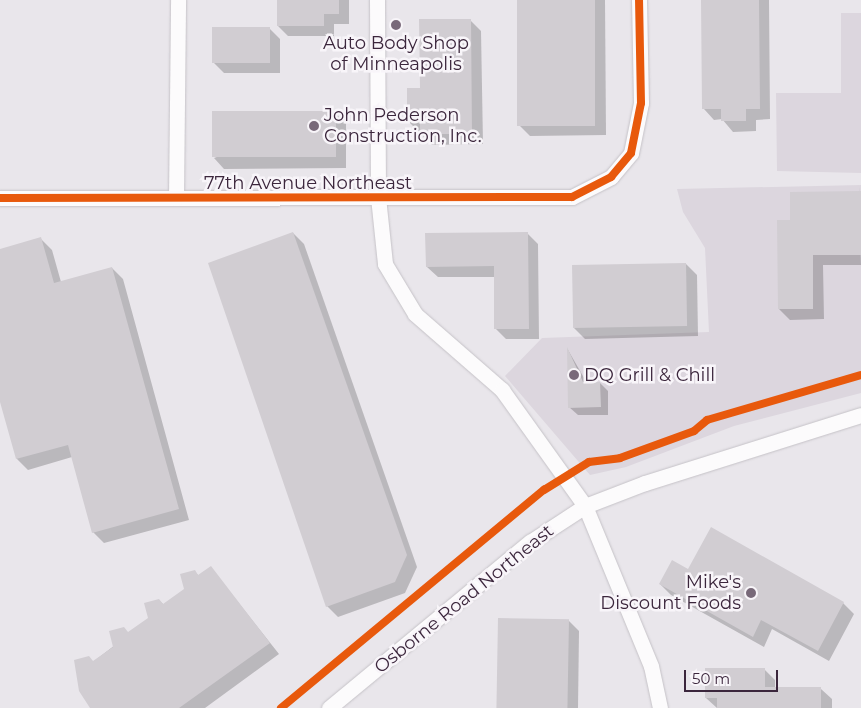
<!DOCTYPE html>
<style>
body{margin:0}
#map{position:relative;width:861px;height:708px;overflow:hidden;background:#e9e6eb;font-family:Montserrat,sans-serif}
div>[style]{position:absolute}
.built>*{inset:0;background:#dcd6de}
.shadow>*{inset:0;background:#0003}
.building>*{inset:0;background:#d1cdd2;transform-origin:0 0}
.roads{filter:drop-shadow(0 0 1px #c5c2c7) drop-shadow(0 0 1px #c5c2c7)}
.minor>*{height:15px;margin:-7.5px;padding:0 7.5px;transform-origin:7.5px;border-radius:7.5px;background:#fcfbfc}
.cycleway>*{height:8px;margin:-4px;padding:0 4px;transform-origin:4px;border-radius:4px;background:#e8590c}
.dots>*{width:14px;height:14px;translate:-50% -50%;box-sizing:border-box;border:2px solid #f8f5f9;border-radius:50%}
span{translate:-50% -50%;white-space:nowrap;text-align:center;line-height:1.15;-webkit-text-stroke:5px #f8f5f9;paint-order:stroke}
.poi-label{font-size:18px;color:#3b263c}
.left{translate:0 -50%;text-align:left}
.right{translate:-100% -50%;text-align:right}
.street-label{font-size:18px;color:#3b263c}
.scale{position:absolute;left:684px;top:670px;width:94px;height:22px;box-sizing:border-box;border:2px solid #3b263c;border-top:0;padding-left:6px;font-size:15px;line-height:18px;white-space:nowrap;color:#3b263c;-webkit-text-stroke:4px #f8f5f9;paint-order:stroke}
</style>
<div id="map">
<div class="built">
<i style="clip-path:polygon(841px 13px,861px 13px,861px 173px,777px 171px,776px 93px,841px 93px)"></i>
<i style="clip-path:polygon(861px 185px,861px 393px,734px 426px,626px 467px,590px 475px,505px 376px,542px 338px,709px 332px,705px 248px,683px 212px,677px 189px)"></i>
</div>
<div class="shadow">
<i style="clip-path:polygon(278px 0,349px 0,349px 24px,334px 24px,334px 36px,288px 36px,278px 26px)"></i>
<i style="clip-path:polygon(518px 0,605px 0,606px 135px,530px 136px,519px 125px)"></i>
<i style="clip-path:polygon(703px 0,769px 0,770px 119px,756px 120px,756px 131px,733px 132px,722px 119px,714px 120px,704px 109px)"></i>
<i style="clip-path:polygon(470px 20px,481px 31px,483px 144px,432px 145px,408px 121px,421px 89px)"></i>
<i style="clip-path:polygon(269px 28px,280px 39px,280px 73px,224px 73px,213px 62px)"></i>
<i style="clip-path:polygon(335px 113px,346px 124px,346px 168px,224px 169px,214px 158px)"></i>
<i style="clip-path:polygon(859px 186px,861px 265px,823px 265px,824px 319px,790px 320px,779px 309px,792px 221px,859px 192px)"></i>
<i style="clip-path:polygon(293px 233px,304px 244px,417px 567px,405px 593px,338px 617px,327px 606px)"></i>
<i style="clip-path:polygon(527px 233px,538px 244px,539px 339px,506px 339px,495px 328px,495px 277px,438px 277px,427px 267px)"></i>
<i style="clip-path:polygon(41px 239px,52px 250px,61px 282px,112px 268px,123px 279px,189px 520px,104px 543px,93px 532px,72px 457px,28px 470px,17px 459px,0 397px,0 250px)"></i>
<i style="clip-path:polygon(686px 264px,697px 275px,698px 336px,585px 339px,574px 328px)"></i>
<i style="clip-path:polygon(568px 350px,587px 383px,600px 383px,608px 391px,608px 415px,578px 415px,569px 407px)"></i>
<i style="clip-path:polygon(211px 568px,279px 654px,205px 708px,92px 708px,93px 662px,150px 618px,159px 600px,164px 605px,185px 590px,194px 571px,199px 576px)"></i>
<i style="clip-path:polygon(660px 584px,843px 603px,854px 614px,829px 661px,772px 629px,764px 647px,671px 595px)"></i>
<i style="clip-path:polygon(568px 620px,579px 631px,578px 708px,498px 708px)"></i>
<i style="clip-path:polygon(764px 669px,775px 680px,775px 689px,821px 689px,832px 699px,832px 708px,717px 708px,706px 698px)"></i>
</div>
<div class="building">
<i style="clip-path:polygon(277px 0,339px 0,339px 14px,324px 14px,324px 26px,277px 26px)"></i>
<i style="left:517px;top:0;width:78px;height:126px"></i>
<i style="clip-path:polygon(701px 0,759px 0,760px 109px,746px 109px,746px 121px,721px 121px,721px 109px,702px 109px)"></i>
<i style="clip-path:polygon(419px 19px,471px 19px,472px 134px,420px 134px,420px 121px,407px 122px,407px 88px,420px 88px)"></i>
<i style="left:212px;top:27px;width:58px;height:36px"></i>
<i style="left:336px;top:111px;width:46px;height:124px;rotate:90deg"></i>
<i style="clip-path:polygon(861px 191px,861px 255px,813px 255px,813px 309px,778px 309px,777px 220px,790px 220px,790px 192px)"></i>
<i style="clip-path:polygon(293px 232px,407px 555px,395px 582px,326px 607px,208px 263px)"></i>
<i style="clip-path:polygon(528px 232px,529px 329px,494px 329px,494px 266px,426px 267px,425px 233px)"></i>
<i style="clip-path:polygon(41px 237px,54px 283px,112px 267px,179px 509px,92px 533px,68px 445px,16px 459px,0 402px,0 249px)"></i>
<i style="left:686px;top:263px;width:63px;height:114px;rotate:89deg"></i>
<i style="clip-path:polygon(567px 347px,583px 382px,600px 382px,601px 407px,568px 408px)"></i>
<i style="clip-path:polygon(711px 527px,844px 602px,818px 651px,761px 620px,753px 637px,659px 584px,672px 560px,688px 569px)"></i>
<i style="clip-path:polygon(211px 566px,270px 643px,179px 708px,90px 708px,79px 691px,74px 660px,89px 656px,93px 661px,113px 647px,109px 631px,124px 627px,128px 632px,148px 618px,144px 603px,159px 599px,163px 604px,184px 589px,180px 574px,195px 570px,198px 575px)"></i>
<i style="left:498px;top:618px;width:71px;height:90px;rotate:1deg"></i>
<i style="clip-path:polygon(705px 668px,765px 668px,765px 687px,821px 687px,821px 708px,717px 708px,717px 698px,705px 698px)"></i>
</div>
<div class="roads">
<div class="minor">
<i style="left:377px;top:0;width:197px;rotate:89.7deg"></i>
<i style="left:378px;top:197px;width:67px;rotate:84deg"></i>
<i style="left:385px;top:264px;width:58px;rotate:59deg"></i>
<i style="left:415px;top:314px;width:116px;rotate:41.1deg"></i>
<i style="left:502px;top:390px;width:143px;rotate:54.4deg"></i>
<i style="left:585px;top:506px;width:173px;rotate:67.6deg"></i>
<i style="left:651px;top:666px;width:43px;rotate:77.9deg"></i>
<i style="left:0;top:198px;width:572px;rotate:-0.1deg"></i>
<i style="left:572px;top:197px;width:44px;rotate:-27.1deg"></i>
<i style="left:611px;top:177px;width:31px;rotate:-50deg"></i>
<i style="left:631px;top:153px;width:51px;rotate:-78.7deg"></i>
<i style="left:641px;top:103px;width:103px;rotate:-91.1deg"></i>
<i style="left:176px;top:198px;width:198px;rotate:-89.4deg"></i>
<i style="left:329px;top:708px;width:261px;rotate:-39.6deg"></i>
<i style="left:530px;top:542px;width:66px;rotate:-33.2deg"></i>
<i style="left:585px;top:506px;width:64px;rotate:-21deg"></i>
<i style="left:645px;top:483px;width:226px;rotate:-17.5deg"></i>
</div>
</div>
<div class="cycleway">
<i style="left:0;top:198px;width:572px;rotate:-0.1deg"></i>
<i style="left:572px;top:197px;width:44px;rotate:-27.1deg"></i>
<i style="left:611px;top:177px;width:31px;rotate:-50deg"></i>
<i style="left:631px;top:153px;width:51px;rotate:-78.7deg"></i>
<i style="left:641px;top:103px;width:103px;rotate:-91.1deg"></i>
<i style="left:281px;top:708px;width:342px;rotate:-39.7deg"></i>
<i style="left:544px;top:490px;width:53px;rotate:-31.9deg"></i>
<i style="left:589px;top:462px;width:31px;rotate:-7deg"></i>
<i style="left:620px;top:458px;width:79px;rotate:-20deg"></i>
<i style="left:694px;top:431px;width:17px;rotate:-40deg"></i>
<i style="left:707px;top:420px;width:160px;rotate:-16.3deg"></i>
</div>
<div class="dots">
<i style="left:396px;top:25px;background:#786979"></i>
<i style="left:314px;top:126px;background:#786979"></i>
<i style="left:574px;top:375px;background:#786979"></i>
<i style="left:751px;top:593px;background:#786979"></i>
</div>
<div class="poi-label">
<span style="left:396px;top:54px">Auto Body Shop<br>of Minneapolis</span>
<span class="left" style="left:324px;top:126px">John Pederson<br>Construction, Inc.</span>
<span class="left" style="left:584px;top:375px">DQ Grill &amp; Chill</span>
<span class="right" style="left:741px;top:593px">Mike's<br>Discount Foods</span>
</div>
<div class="street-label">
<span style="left:308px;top:183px">77th Avenue Northeast</span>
<span style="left:464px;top:599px;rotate:-39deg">Osborne Road Northeast</span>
</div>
<div class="scale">50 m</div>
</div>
